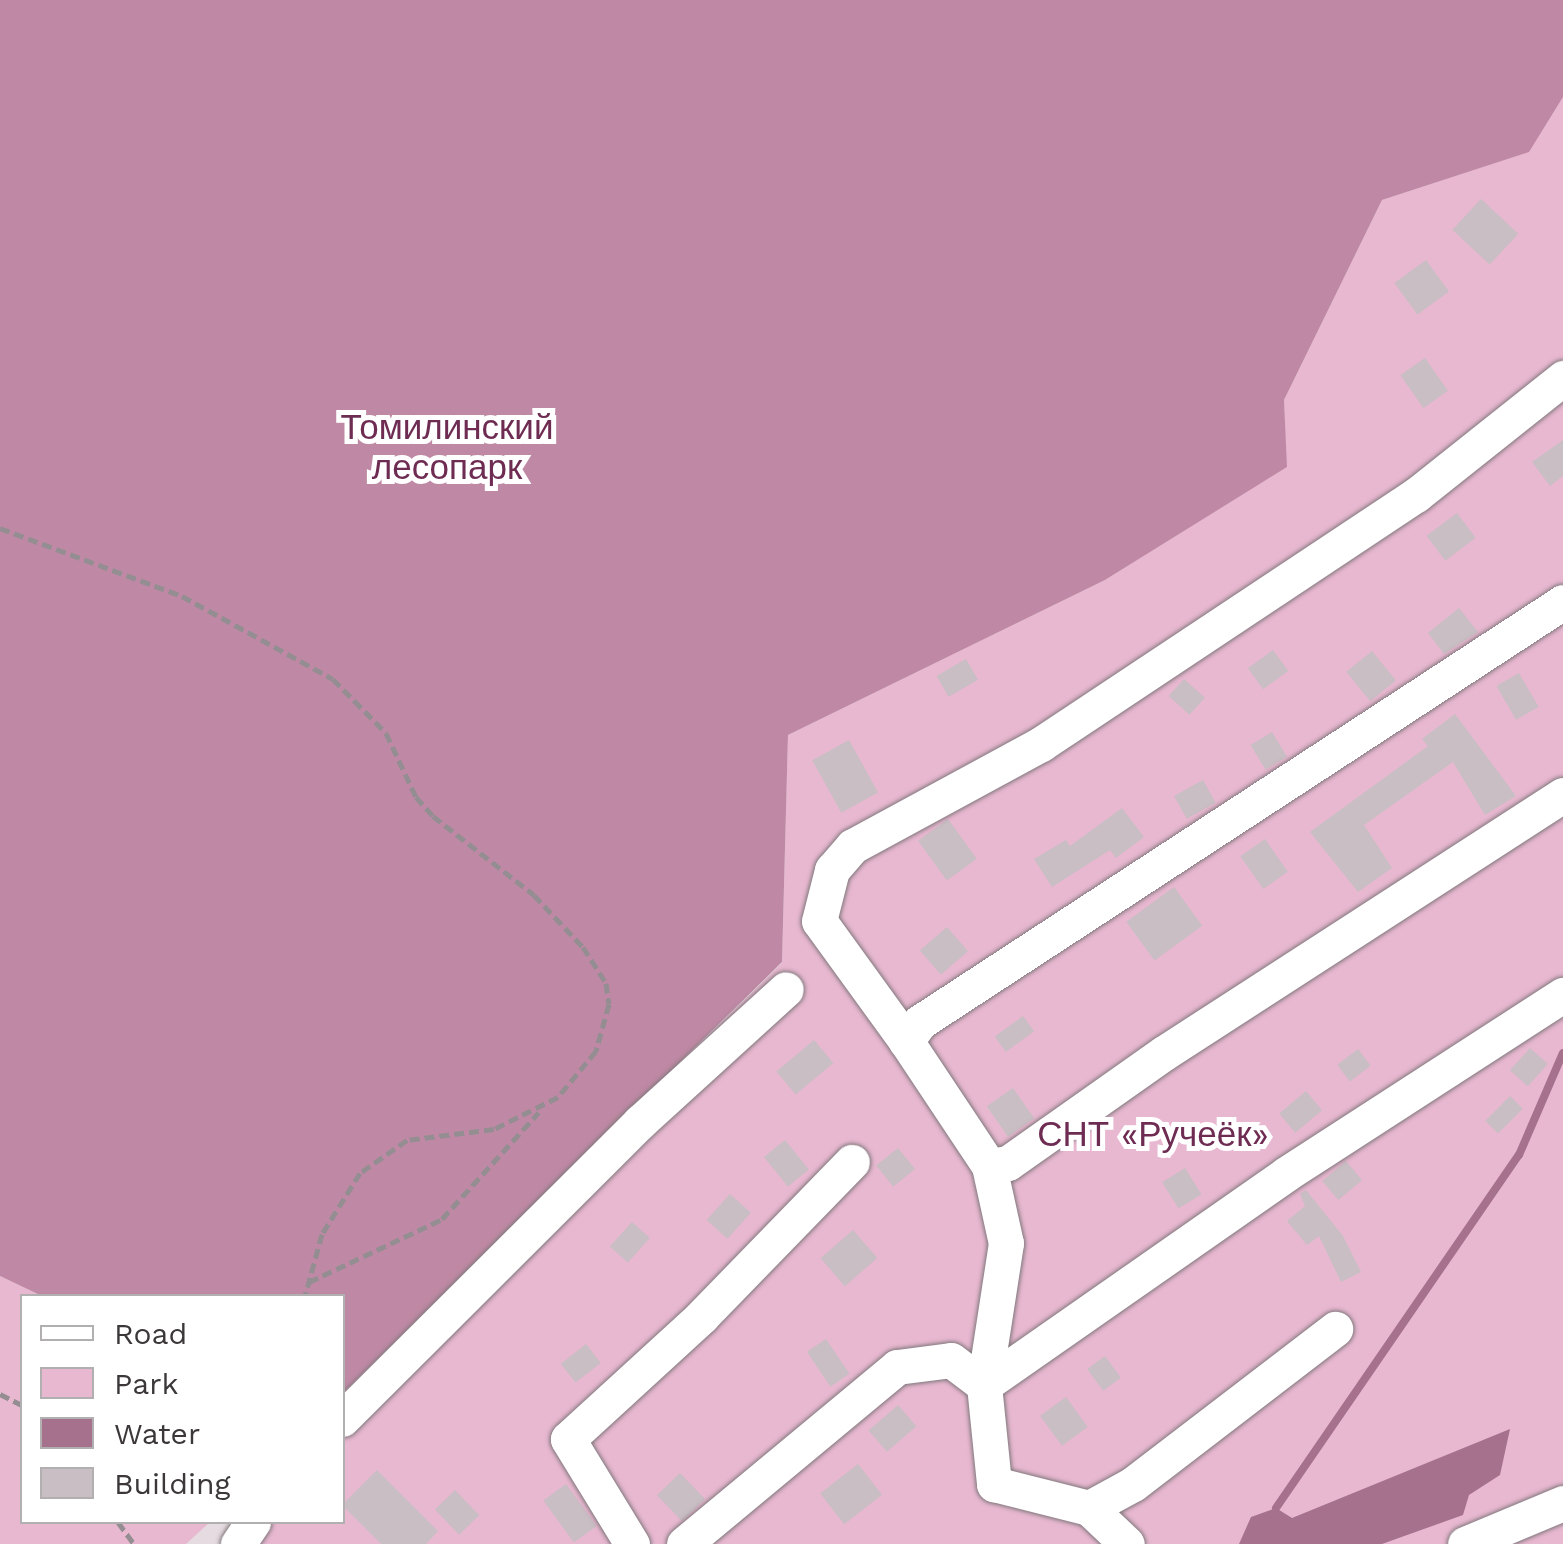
<!DOCTYPE html>
<meta charset="utf-8">
<style>
body{margin:0}
#map{position:relative;width:1563px;height:1544px;overflow:hidden;background:#e5dbe0;font-family:"Work Sans",sans-serif}
div>[style]{position:absolute}
.green>*{inset:0;background:#e8b8d1}
.forest>*{inset:0;background:#bf89a5}
.water>*{inset:0;background:#a6718d}
.stream>*{height:8px;margin:-4px;padding:0 4px;transform-origin:4px;border-radius:4px;background:#a6718d}
.building>*{inset:0;background:#c8bec3;transform-origin:0 0}
.path>*{height:5px;margin-top:-2.5px;transform-origin:0;background:repeating-linear-gradient(90deg,#948d91 0 10px,transparent 0 15px)}
.roads{filter:drop-shadow(0 0 2px #81787c) drop-shadow(0 0 2px #81787c)}
.minor>*{height:35px;margin:-17.5px;padding:0 17.5px;transform-origin:17.5px;border-radius:17.5px;background:#fff}
span{translate:-50% -50%;white-space:nowrap;text-align:center;line-height:1.15;-webkit-text-stroke:10px #fff;paint-order:stroke}
.park-label{font-size:35px;color:#6e2c53}
.legend{position:absolute;left:20px;top:1294px;width:325px;height:230px;box-sizing:border-box;background:#fff;border:2px solid #b1afb0;margin:0;padding:12px 18px;list-style:none;font-size:30px;color:#3c383a}
.legend li{display:flex;align-items:center;gap:20px;height:50px}
.legend b{width:50px;border:2px solid #b1afb0}
</style>
<div id="map">
<div class="green">
<i style="clip-path:polygon(1563px 97px,1563px 1544px,252px 1544px,263px 1522px,342px 1522px,343px 1393px,782px 963px,788px 735px,1105px 580px,1286px 467px,1284px 400px,1382px 200px,1528px 152px)"></i>
<i style="clip-path:polygon(0 1276px,42px 1296px,22px 1296px,22px 1522px,210px 1522px,186px 1544px,0 1544px)"></i>
</div>
<div class="forest">
<i style="clip-path:polygon(0 0,1563px 0,1563px 97px,1529px 152px,1382px 200px,1284px 400px,1287px 467px,1105px 580px,788px 735px,782px 962px,343px 1393px,342px 1296px,42px 1296px,0 1276px)"></i>
</div>
<div class="water">
<i style="clip-path:polygon(1510px 1429px,1500px 1475px,1469px 1495px,1463px 1515px,1382px 1544px,1239px 1544px,1251px 1517px,1276px 1508px,1292px 1518px)"></i>
</div>
<div class="stream">
<i style="left:1276px;top:1508px;width:429px;rotate:-55.5deg"></i>
<i style="left:1519px;top:1155px;width:111px;rotate:-66.7deg"></i>
</div>
<div class="building">
<i style="left:1481px;top:199px;width:51px;height:42px;rotate:43deg"></i>
<i style="left:1426px;top:260px;width:39px;height:39px;rotate:54deg"></i>
<i style="left:1425px;top:358px;width:40px;height:30px;rotate:55deg"></i>
<i style="clip-path:polygon(1563px 440px,1563px 476px,1550px 486px,1532px 462px)"></i>
<i style="left:1457px;top:513px;width:31px;height:38px;rotate:53deg"></i>
<i style="clip-path:polygon(1459px 608px,1478px 632px,1444px 654px,1428px 633px)"></i>
<i style="left:1273px;top:650px;width:26px;height:31px;rotate:54deg"></i>
<i style="left:1372px;top:651px;width:38px;height:33px;rotate:51deg"></i>
<i style="left:966px;top:659px;width:24px;height:34px;rotate:60deg"></i>
<i style="left:1519px;top:673px;width:39px;height:26px;rotate:60deg"></i>
<i style="left:1184px;top:679px;width:28px;height:23px;rotate:42deg"></i>
<i style="clip-path:polygon(1455px 714px,1516px 796px,1485px 815px,1453px 762px,1364px 825px,1392px 868px,1358px 892px,1310px 832px,1428px 746px,1422px 739px)"></i>
<i style="left:1272px;top:732px;width:29px;height:25px;rotate:59deg"></i>
<i style="left:849px;top:740px;width:60px;height:42px;rotate:61deg"></i>
<i style="left:1203px;top:780px;width:26px;height:33px;rotate:61deg"></i>
<i style="clip-path:polygon(1122px 808px,1144px 837px,1116px 858px,1110px 850px,1052px 887px,1034px 859px,1066px 840px,1070px 846px)"></i>
<i style="left:948px;top:819px;width:49px;height:37px;rotate:54deg"></i>
<i style="left:1265px;top:839px;width:40px;height:30px;rotate:55deg"></i>
<i style="left:1174px;top:887px;width:48px;height:59px;rotate:54deg"></i>
<i style="left:947px;top:927px;width:32px;height:36px;rotate:49deg"></i>
<i style="left:1023px;top:1016px;width:19px;height:35px;rotate:54deg"></i>
<i style="left:814px;top:1040px;width:30px;height:49px;rotate:50deg"></i>
<i style="left:1530px;top:1048px;width:24px;height:30px;rotate:42deg"></i>
<i style="left:1358px;top:1049px;width:21px;height:26px;rotate:53deg"></i>
<i style="left:1013px;top:1088px;width:37px;height:32px;rotate:55deg"></i>
<i style="left:1306px;top:1091px;width:25px;height:35px;rotate:50deg"></i>
<i style="left:1510px;top:1096px;width:18px;height:35px;rotate:45deg"></i>
<i style="left:785px;top:1140px;width:38px;height:27px;rotate:51deg"></i>
<i style="left:898px;top:1148px;width:27px;height:28px;rotate:51deg"></i>
<i style="left:1346px;top:1161px;width:25px;height:31px;rotate:50deg"></i>
<i style="left:1185px;top:1168px;width:31px;height:27px;rotate:58deg"></i>
<i style="clip-path:polygon(1306px 1190px,1343px 1236px,1361px 1272px,1341px 1282px,1319px 1236px,1307px 1245px,1287px 1221px,1305px 1206px,1300px 1194px)"></i>
<i style="left:730px;top:1194px;width:28px;height:35px;rotate:42deg"></i>
<i style="left:632px;top:1222px;width:24px;height:33px;rotate:42deg"></i>
<i style="left:853px;top:1230px;width:37px;height:43px;rotate:49deg"></i>
<i style="left:826px;top:1339px;width:42px;height:23px;rotate:56deg"></i>
<i style="left:586px;top:1344px;width:24px;height:32px;rotate:52deg"></i>
<i style="left:1105px;top:1356px;width:27px;height:22px;rotate:54deg"></i>
<i style="left:1066px;top:1397px;width:37px;height:32px;rotate:54deg"></i>
<i style="left:898px;top:1405px;width:28px;height:39px;rotate:49deg"></i>
<i style="left:858px;top:1464px;width:39px;height:48px;rotate:52deg"></i>
<i style="clip-path:polygon(377px 1470px,438px 1531px,426px 1544px,381px 1544px,342px 1505px)"></i>
<i style="left:680px;top:1473px;width:36px;height:32px;rotate:46deg"></i>
<i style="left:566px;top:1484px;width:52px;height:28px;rotate:54deg"></i>
<i style="left:455px;top:1490px;width:35px;height:28px;rotate:46deg"></i>
</div>
<div class="path">
<i style="left:0;top:528px;width:194px;rotate:20.5deg"></i>
<i style="left:182px;top:596px;width:172px;rotate:28.8deg"></i>
<i style="left:333px;top:679px;width:76px;rotate:45.5deg"></i>
<i style="left:386px;top:733px;width:71px;rotate:64.9deg"></i>
<i style="left:416px;top:797px;width:25px;rotate:48deg"></i>
<i style="left:433px;top:816px;width:128px;rotate:38deg"></i>
<i style="left:534px;top:895px;width:71px;rotate:46.7deg"></i>
<i style="left:583px;top:947px;width:43px;rotate:57.4deg"></i>
<i style="left:606px;top:983px;width:21px;rotate:82deg"></i>
<i style="left:609px;top:1004px;width:49px;rotate:105.5deg"></i>
<i style="left:596px;top:1051px;width:60px;rotate:129.6deg"></i>
<i style="left:558px;top:1097px;width:72px;rotate:153.4deg"></i>
<i style="left:494px;top:1129px;width:88px;rotate:172.8deg"></i>
<i style="left:407px;top:1140px;width:57px;rotate:144.9deg"></i>
<i style="left:360px;top:1173px;width:72px;rotate:121.9deg"></i>
<i style="left:322px;top:1234px;width:64px;rotate:105.3deg"></i>
<i style="left:309px;top:1282px;width:147px;rotate:-25.3deg"></i>
<i style="left:442px;top:1219px;width:144px;rotate:-47.8deg"></i>
<i style="left:0;top:1394px;width:25px;rotate:27deg"></i>
<i style="left:118px;top:1522px;width:27px;rotate:54deg"></i>
</div>
<div class="roads">
<div class="minor">
<i style="left:1563px;top:602px;width:768px;rotate:146.85deg"></i>
<i style="left:920px;top:1022px;width:24px;rotate:126deg"></i>
<i style="left:906px;top:1041px;width:150px;rotate:56.4deg"></i>
<i style="left:989px;top:1166px;width:79px;rotate:77.6deg"></i>
<i style="left:1006px;top:1243px;width:144px;rotate:98.8deg"></i>
<i style="left:984px;top:1385px;width:368px;rotate:-34.9deg"></i>
<i style="left:1286px;top:1174px;width:330px;rotate:-32.9deg"></i>
<i style="left:906px;top:1041px;width:148px;rotate:-125.9deg"></i>
<i style="left:819px;top:921px;width:53px;rotate:-75.7deg"></i>
<i style="left:832px;top:870px;width:32px;rotate:-49deg"></i>
<i style="left:853px;top:846px;width:214px;rotate:-28.5deg"></i>
<i style="left:1041px;top:744px;width:450px;rotate:-33.6deg"></i>
<i style="left:1416px;top:495px;width:188px;rotate:-38.5deg"></i>
<i style="left:989px;top:1166px;width:19px;rotate:-9deg"></i>
<i style="left:1008px;top:1163px;width:191px;rotate:-35.2deg"></i>
<i style="left:1164px;top:1053px;width:475px;rotate:-32.9deg"></i>
<i style="left:342px;top:1419px;width:421px;rotate:-44.9deg"></i>
<i style="left:640px;top:1122px;width:197px;rotate:-42.3deg"></i>
<i style="left:1089px;top:1508px;width:50px;rotate:-28.6deg"></i>
<i style="left:1133px;top:1484px;width:255px;rotate:-37.5deg"></i>
<i style="left:238px;top:1544px;width:27px;rotate:-56deg"></i>
<i style="left:632px;top:1544px;width:123px;rotate:-121.4deg"></i>
<i style="left:568px;top:1439px;width:182px;rotate:-42.5deg"></i>
<i style="left:702px;top:1316px;width:215px;rotate:-45.8deg"></i>
<i style="left:684px;top:1544px;width:277px;rotate:-39.7deg"></i>
<i style="left:897px;top:1367px;width:54px;rotate:-7.4deg"></i>
<i style="left:951px;top:1360px;width:41px;rotate:37.1deg"></i>
<i style="left:984px;top:1385px;width:100px;rotate:84.2deg"></i>
<i style="left:994px;top:1484px;width:98px;rotate:14.2deg"></i>
<i style="left:1089px;top:1508px;width:52px;rotate:43.5deg"></i>
<i style="left:1465px;top:1544px;width:106px;rotate:-22.7deg"></i>
</div>
</div>
<div class="park-label">
<span style="left:447px;top:447px">Томилинский<br>лесопарк</span>
<span style="left:1153px;top:1134px">СНТ «Ручеёк»</span>
</div>
<ul class="legend">
<li><b style="height:12px;background:#fff"></b>Road</li>
<li><b style="height:28px;background:#e8b8d1"></b>Park</li>
<li><b style="height:28px;background:#a6718d"></b>Water</li>
<li><b style="height:28px;background:#c8bec3"></b>Building</li>
</ul>
</div>
